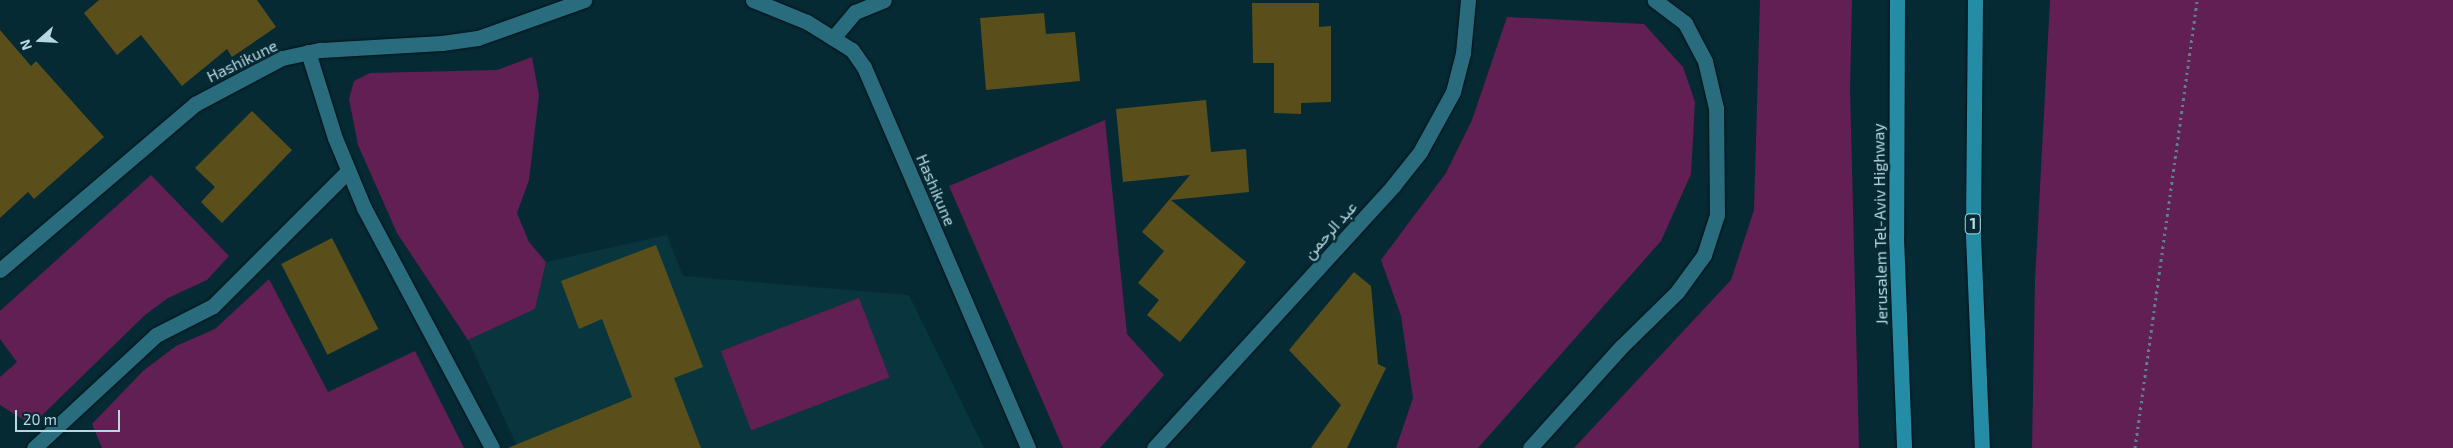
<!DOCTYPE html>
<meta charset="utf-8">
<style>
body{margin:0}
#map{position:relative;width:2453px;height:448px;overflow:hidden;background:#052a33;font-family:"Exo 2",Vazirmatn,sans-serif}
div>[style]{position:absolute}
.built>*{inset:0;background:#09353f}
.green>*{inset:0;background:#621f53;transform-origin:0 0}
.building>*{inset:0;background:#5a4f1b;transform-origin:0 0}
.path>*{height:3px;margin-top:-1.5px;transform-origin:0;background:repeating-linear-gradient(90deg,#5d8089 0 2.5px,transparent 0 6.5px)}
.roads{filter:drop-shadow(0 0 1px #001117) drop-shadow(0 0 1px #001117)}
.service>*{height:15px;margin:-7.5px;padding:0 7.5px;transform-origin:7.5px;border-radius:7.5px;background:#296c7e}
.minor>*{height:15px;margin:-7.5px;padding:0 7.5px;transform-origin:7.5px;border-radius:7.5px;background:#296c7e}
.tertiary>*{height:15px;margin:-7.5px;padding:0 7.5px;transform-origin:7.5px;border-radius:7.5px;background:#296c7e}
.trunk>*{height:15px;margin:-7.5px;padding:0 7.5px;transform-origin:7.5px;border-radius:7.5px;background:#258ca5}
span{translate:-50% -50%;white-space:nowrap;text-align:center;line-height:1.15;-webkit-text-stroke:5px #052a33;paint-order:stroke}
.shield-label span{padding:1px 4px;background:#052a33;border:1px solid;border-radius:4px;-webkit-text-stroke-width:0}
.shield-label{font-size:15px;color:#b8d8e1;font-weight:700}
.street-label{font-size:16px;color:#b8d8e1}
.north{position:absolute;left:15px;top:15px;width:50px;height:50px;-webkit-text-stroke:4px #052a33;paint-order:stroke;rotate:251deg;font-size:14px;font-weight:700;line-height:20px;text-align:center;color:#b8d8e1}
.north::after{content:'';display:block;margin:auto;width:18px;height:22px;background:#b8d8e1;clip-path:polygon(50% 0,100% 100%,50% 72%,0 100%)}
.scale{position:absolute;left:15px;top:410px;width:105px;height:22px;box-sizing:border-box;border:2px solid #b8d8e1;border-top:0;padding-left:6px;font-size:15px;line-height:18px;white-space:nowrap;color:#b8d8e1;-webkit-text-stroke:4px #052a33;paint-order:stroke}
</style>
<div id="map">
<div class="built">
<i style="clip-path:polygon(667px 235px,683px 276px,909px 295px,984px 448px,518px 448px,468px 340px,535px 309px,546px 262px)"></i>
</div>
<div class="green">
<i style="clip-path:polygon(1760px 0,1852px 0,1850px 89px,1859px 448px,1574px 448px,1731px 280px,1754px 210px)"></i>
<i style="clip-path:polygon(2050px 0,2453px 0,2453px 448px,2032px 448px,2035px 281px)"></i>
<i style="clip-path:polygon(1507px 17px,1644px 24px,1683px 67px,1695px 102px,1691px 174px,1661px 241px,1478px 448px,1396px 448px,1413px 398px,1401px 316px,1381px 260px,1446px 173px,1472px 120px)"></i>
<i style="clip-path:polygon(532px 57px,539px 95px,529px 180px,517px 213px,529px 242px,546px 262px,535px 309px,468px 340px,397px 233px,358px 145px,349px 99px,354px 81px,370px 73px,497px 70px)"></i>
<i style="clip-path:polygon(1105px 120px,1127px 334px,1164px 375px,1100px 448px,1063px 448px,949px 186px)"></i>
<i style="clip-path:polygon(151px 175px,229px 256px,207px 280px,168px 298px,145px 315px,32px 425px,0 405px,0 377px,17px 362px,0 339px,0 311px)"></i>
<i style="clip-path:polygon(269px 279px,328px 392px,415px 351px,464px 448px,102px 448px,92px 424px,143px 371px,176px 346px,215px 329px)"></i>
<i style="left:859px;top:298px;width:85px;height:148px;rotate:69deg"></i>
</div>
<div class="building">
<i style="clip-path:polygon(99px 0,257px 0,276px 27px,232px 57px,227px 49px,182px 86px,141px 35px,117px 55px,84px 13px)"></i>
<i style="clip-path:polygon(1252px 3px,1319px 3px,1319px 27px,1331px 26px,1331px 102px,1301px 103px,1301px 114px,1274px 113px,1274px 63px,1253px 63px)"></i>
<i style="clip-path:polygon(1044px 13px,1046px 34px,1075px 32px,1080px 81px,986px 90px,980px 18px)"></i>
<i style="clip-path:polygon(0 30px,31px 66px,36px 61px,104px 137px,34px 199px,28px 192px,0 218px)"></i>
<i style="clip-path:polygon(1206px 100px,1211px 152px,1246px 149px,1249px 192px,1171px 200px,1246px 262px,1180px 342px,1147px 315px,1159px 300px,1138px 283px,1164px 251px,1142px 232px,1190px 175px,1123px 182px,1116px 109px)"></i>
<i style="clip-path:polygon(252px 111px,292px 150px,222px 223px,201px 202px,215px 187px,195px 168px)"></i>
<i style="left:332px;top:238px;width:102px;height:57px;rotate:63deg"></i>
<i style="clip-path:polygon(656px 245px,703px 367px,674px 378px,701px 448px,508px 448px,632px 397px,602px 319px,579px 329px,561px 281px)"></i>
<i style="clip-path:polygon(1354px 272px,1371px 286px,1378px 364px,1386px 368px,1347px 448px,1311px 448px,1341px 405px,1289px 350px)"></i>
</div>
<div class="path">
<i style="left:2135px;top:448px;width:452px;rotate:-82.1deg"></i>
</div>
<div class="roads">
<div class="service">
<i style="left:34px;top:448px;width:166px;rotate:-42.8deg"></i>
<i style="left:156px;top:335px;width:64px;rotate:-27deg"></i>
<i style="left:213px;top:306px;width:191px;rotate:-45deg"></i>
</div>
<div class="minor">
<i style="left:753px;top:0;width:58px;rotate:22.2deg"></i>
<i style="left:807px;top:22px;width:53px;rotate:31.9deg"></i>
<i style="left:852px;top:50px;width:21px;rotate:55deg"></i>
<i style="left:864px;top:67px;width:415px;rotate:66.7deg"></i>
<i style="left:833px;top:38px;width:34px;rotate:-50deg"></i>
<i style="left:855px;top:12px;width:31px;rotate:-22deg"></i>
<i style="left:308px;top:52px;width:90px;rotate:72.6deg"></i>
<i style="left:335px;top:138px;width:76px;rotate:67.5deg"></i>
<i style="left:364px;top:208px;width:272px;rotate:61.9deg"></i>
<i style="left:0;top:270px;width:256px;rotate:-40.4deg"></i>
<i style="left:195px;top:104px;width:98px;rotate:-27.9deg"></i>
<i style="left:282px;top:58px;width:40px;rotate:-12deg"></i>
<i style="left:321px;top:50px;width:121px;rotate:-3.3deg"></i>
<i style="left:442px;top:43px;width:36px;rotate:-8deg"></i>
<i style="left:478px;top:38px;width:113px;rotate:-19.7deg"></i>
<i style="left:1530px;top:448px;width:136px;rotate:-48deg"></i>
<i style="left:1621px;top:347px;width:78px;rotate:-44.5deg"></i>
<i style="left:1677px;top:292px;width:46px;rotate:-53.9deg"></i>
<i style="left:1704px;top:255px;width:42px;rotate:-72deg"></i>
<i style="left:1717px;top:215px;width:107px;rotate:-90.5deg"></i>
<i style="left:1716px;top:108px;width:48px;rotate:-103.2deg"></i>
<i style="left:1705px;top:61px;width:43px;rotate:-117.8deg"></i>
<i style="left:1685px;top:23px;width:38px;rotate:-143deg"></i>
</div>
<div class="tertiary">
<i style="left:1154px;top:448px;width:355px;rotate:-47.6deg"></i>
<i style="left:1393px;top:186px;width:43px;rotate:-51.5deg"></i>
<i style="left:1420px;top:152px;width:68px;rotate:-61.2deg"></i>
<i style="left:1453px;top:92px;width:40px;rotate:-75.6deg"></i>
<i style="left:1463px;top:53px;width:53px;rotate:-84.6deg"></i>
</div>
<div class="trunk">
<i style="left:1897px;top:0;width:237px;rotate:90.2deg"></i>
<i style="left:1896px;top:237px;width:211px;rotate:87.8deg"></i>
<i style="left:1975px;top:0;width:236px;rotate:90.5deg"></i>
<i style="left:1973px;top:236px;width:212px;rotate:87.6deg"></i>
</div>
</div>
<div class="shield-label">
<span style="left:1973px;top:224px">1</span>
</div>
<div class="street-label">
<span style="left:242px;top:61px;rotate:-26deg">Hashikune</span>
<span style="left:936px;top:190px;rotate:67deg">Hashikune</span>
<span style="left:1880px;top:224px;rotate:-91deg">Jerusalem Tel-Aviv Highway</span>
<span style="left:1330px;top:230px;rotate:-48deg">عبد الرحمن</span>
</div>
<div class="north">N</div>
<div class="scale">20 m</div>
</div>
